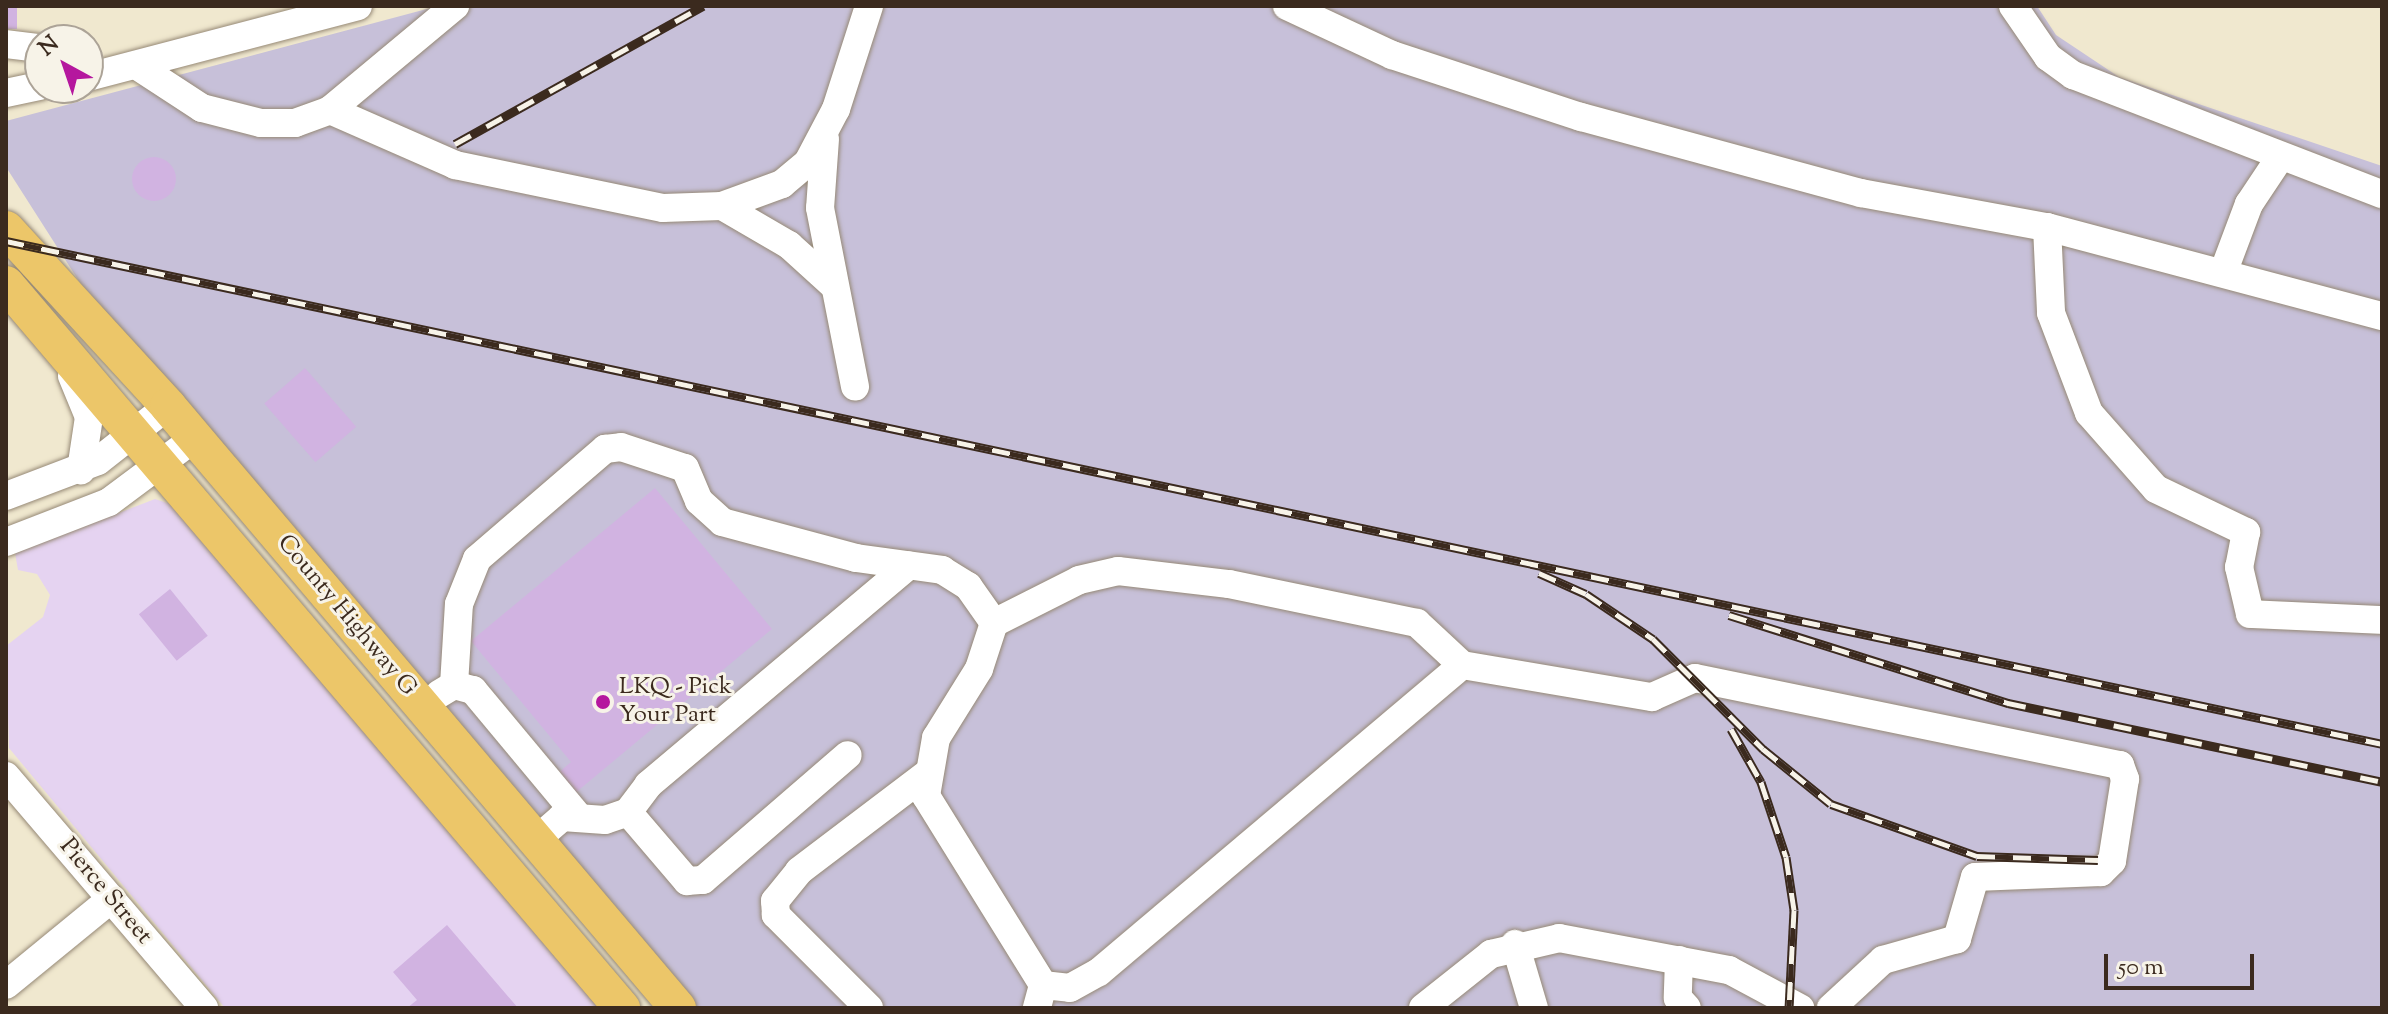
<!DOCTYPE html>
<style>
body{margin:0}
#map{position:relative;width:2388px;height:1014px;overflow:hidden;background:#f0e8cf;font-family:"Sorts Mill Goudy",serif}
div>[style]{position:absolute}
.built>*{inset:0;background:#e5d3f1}
.industrial>*{inset:0;background:#c7c0d9}
.building>*{inset:0;background:#d1b3e1;transform-origin:0 0}
.round{border-radius:50%}
.roads{filter:drop-shadow(0 0 2px #968976) drop-shadow(0 0 2px #968976)}
.minor>*{height:28px;margin:-14px;padding:0 14px;transform-origin:14px;border-radius:14px;background:#fff}
.major>*{height:36px;margin:-18px;padding:0 18px;transform-origin:18px;border-radius:18px;background:#ecc669}
.rail>*{height:9px;margin-top:-4.5px;transform-origin:0;background:repeating-linear-gradient(90deg,#f7f3e8 0 18px,#3b2a1e 0 36px);box-sizing:border-box;border-block:2px solid #3b2a1e}
.dots>*{width:22px;height:22px;translate:-50% -50%;box-sizing:border-box;border:4px solid #f7f3e8;border-radius:50%}
span{translate:-50% -50%;white-space:nowrap;text-align:center;line-height:1.15;-webkit-text-stroke:6px #f7f3e8;paint-order:stroke}
.street-label{font-size:24px;color:#3b2a1e}
.poi-label{font-size:24px;color:#3b2a1e}
.left{translate:0 -50%;text-align:left}
.frame{position:absolute;inset:0;border:8px solid #3b2a1e;pointer-events:none}
.north{position:absolute;left:24px;top:24px;width:80px;height:80px;box-sizing:border-box;background:#f7f3e8;border:2px solid #aca397;border-radius:50%;rotate:320deg;font-size:22px;font-weight:700;line-height:32px;text-align:center;color:#3b2a1e}
.north::after{content:'';display:block;margin:auto;width:28px;height:36px;background:#b5179e;clip-path:polygon(50% 0,100% 100%,50% 72%,0 100%)}
.scale{position:absolute;left:2104px;top:954px;width:150px;height:36px;box-sizing:border-box;border:4px solid #3b2a1e;border-top:0;padding-left:10px;font-size:24px;line-height:28px;white-space:nowrap;color:#3b2a1e;-webkit-text-stroke:6px #f7f3e8;paint-order:stroke}
</style>
<div id="map">
<div class="built">
<i style="clip-path:polygon(155px 499px,176px 506px,607px 1008px,225px 1008px,9px 748px,6px 646px,43px 617px,50px 595px,37px 574px,18px 570px,15px 553px)"></i>
</div>
<div class="industrial">
<i style="clip-path:polygon(438px 6px,2037px 6px,2056px 35px,2119px 77px,2382px 166px,2382px 1008px,698px 1008px,91px 300px,6px 167px,6px 121px)"></i>
</div>
<div class="building">
<i style="left:6px;top:6px;width:11px;height:23px"></i>
<i class="round" style="left:132px;top:157px;width:44px;height:44px"></i>
<i style="left:305px;top:368px;width:78px;height:54px;rotate:49deg"></i>
<i style="clip-path:polygon(655px 488px,772px 629px,568px 799px,551px 779px,571px 762px,471px 641px)"></i>
<i style="left:170px;top:589px;width:60px;height:40px;rotate:51deg"></i>
<i style="clip-path:polygon(447px 925px,518px 1008px,407px 1008px,417px 1000px,393px 972px)"></i>
</div>
<div class="roads">
<div class="minor">
<i style="left:1287px;top:6px;width:116px;rotate:25deg"></i>
<i style="left:1392px;top:55px;width:199px;rotate:18.2deg"></i>
<i style="left:1581px;top:117px;width:290px;rotate:15.2deg"></i>
<i style="left:1861px;top:193px;width:189px;rotate:10.4deg"></i>
<i style="left:2047px;top:227px;width:347px;rotate:14.9deg"></i>
<i style="left:2013px;top:6px;width:62px;rotate:55.5deg"></i>
<i style="left:2048px;top:57px;width:31px;rotate:36deg"></i>
<i style="left:2073px;top:75px;width:331px;rotate:21.1deg"></i>
<i style="left:6px;top:44px;width:34px;rotate:7deg"></i>
<i style="left:139px;top:67px;width:75px;rotate:33.1deg"></i>
<i style="left:202px;top:108px;width:61px;rotate:14.3deg"></i>
<i style="left:261px;top:123px;width:34px"></i>
<i style="left:295px;top:123px;width:37px;rotate:-20deg"></i>
<i style="left:330px;top:110px;width:163px;rotate:-39.8deg"></i>
<i style="left:88px;top:77px;width:279px;rotate:-14.7deg"></i>
<i style="left:6px;top:93px;width:35px;rotate:-12deg"></i>
<i style="left:330px;top:110px;width:137px;rotate:23.7deg"></i>
<i style="left:455px;top:165px;width:212px;rotate:11.7deg"></i>
<i style="left:663px;top:208px;width:59px;rotate:-1.9deg"></i>
<i style="left:722px;top:206px;width:64px;rotate:-20.1deg"></i>
<i style="left:782px;top:184px;width:34px;rotate:-40deg"></i>
<i style="left:808px;top:162px;width:60px;rotate:-62.2deg"></i>
<i style="left:836px;top:109px;width:108px;rotate:-72.2deg"></i>
<i style="left:825px;top:139px;width:69px;rotate:94.1deg"></i>
<i style="left:820px;top:208px;width:182px;rotate:78.9deg"></i>
<i style="left:722px;top:206px;width:78px;rotate:30.2deg"></i>
<i style="left:789px;top:245px;width:58px;rotate:42.2deg"></i>
<i style="left:2047px;top:227px;width:86px;rotate:87.3deg"></i>
<i style="left:2051px;top:313px;width:107px;rotate:69.2deg"></i>
<i style="left:2089px;top:413px;width:101px;rotate:48.6deg"></i>
<i style="left:2156px;top:489px;width:100px;rotate:25.5deg"></i>
<i style="left:2246px;top:532px;width:36px;rotate:101deg"></i>
<i style="left:2239px;top:567px;width:48px;rotate:76.8deg"></i>
<i style="left:2250px;top:614px;width:132px;rotate:2.6deg"></i>
<i style="left:2223px;top:273px;width:74px;rotate:-69.4deg"></i>
<i style="left:2249px;top:204px;width:54px;rotate:-56.3deg"></i>
<i style="left:72px;top:376px;width:44px;rotate:67.5deg"></i>
<i style="left:89px;top:417px;width:54px;rotate:98.6deg"></i>
<i style="left:6px;top:496px;width:98px;rotate:-20.8deg"></i>
<i style="left:98px;top:461px;width:89px;rotate:-38.2deg"></i>
<i style="left:6px;top:542px;width:110px;rotate:-21.2deg"></i>
<i style="left:109px;top:502px;width:107px;rotate:-36.7deg"></i>
<i style="left:994px;top:623px;width:95px;rotate:-26.8deg"></i>
<i style="left:1079px;top:580px;width:40px;rotate:-13deg"></i>
<i style="left:1118px;top:571px;width:112px;rotate:6.7deg"></i>
<i style="left:1229px;top:584px;width:192px;rotate:11.7deg"></i>
<i style="left:1417px;top:623px;width:62px;rotate:43deg"></i>
<i style="left:454px;top:685px;width:81px;rotate:-86.5deg"></i>
<i style="left:459px;top:604px;width:48px;rotate:-68.2deg"></i>
<i style="left:477px;top:559px;width:169px;rotate:-40.7deg"></i>
<i style="left:605px;top:449px;width:16px;rotate:-7deg"></i>
<i style="left:621px;top:447px;width:67px;rotate:18.2deg"></i>
<i style="left:685px;top:468px;width:36px;rotate:67deg"></i>
<i style="left:699px;top:501px;width:31px;rotate:42deg"></i>
<i style="left:722px;top:522px;width:139px;rotate:15deg"></i>
<i style="left:856px;top:558px;width:87px;rotate:7.9deg"></i>
<i style="left:942px;top:570px;width:31px;rotate:32deg"></i>
<i style="left:968px;top:586px;width:45px;rotate:54.9deg"></i>
<i style="left:994px;top:623px;width:48px;rotate:108.1deg"></i>
<i style="left:979px;top:669px;width:81px;rotate:121.9deg"></i>
<i style="left:936px;top:738px;width:59px;rotate:99.8deg"></i>
<i style="left:926px;top:796px;width:222px;rotate:58.2deg"></i>
<i style="left:1043px;top:985px;width:24px;rotate:105deg"></i>
<i style="left:439px;top:694px;width:17px;rotate:-31deg"></i>
<i style="left:454px;top:685px;width:20px;rotate:15deg"></i>
<i style="left:473px;top:690px;width:163px;rotate:50.2deg"></i>
<i style="left:6px;top:776px;width:305px;rotate:49.5deg"></i>
<i style="left:628px;top:812px;width:91px;rotate:49.5deg"></i>
<i style="left:687px;top:881px;width:16px;rotate:-4deg"></i>
<i style="left:703px;top:880px;width:191px;rotate:-40.8deg"></i>
<i style="left:536px;top:840px;width:35px;rotate:-41deg"></i>
<i style="left:562px;top:817px;width:43px;rotate:4deg"></i>
<i style="left:605px;top:820px;width:24px;rotate:-19deg"></i>
<i style="left:628px;top:812px;width:34px;rotate:-53deg"></i>
<i style="left:648px;top:785px;width:341px;rotate:-40.1deg"></i>
<i style="left:1515px;top:944px;width:67px;rotate:73.5deg"></i>
<i style="left:1679px;top:960px;width:38px;rotate:92deg"></i>
<i style="left:1678px;top:998px;width:13px;rotate:48deg"></i>
<i style="left:6px;top:985px;width:136px;rotate:-39.3deg"></i>
<i style="left:1043px;top:985px;width:27px;rotate:6deg"></i>
<i style="left:1070px;top:988px;width:33px;rotate:-29deg"></i>
<i style="left:1099px;top:972px;width:475px;rotate:-40.2deg"></i>
<i style="left:1462px;top:665px;width:193px;rotate:9.6deg"></i>
<i style="left:1652px;top:697px;width:47px;rotate:-23.8deg"></i>
<i style="left:1695px;top:678px;width:434px;rotate:11.6deg"></i>
<i style="left:2120px;top:765px;width:15px;rotate:70deg"></i>
<i style="left:2125px;top:779px;width:83px;rotate:99deg"></i>
<i style="left:2112px;top:861px;width:16px;rotate:135deg"></i>
<i style="left:2101px;top:872px;width:126px;rotate:177.7deg"></i>
<i style="left:1975px;top:877px;width:65px;rotate:106.2deg"></i>
<i style="left:1957px;top:939px;width:77px;rotate:164.2deg"></i>
<i style="left:1883px;top:960px;width:71px;rotate:137.3deg"></i>
<i style="left:869px;top:1008px;width:132px;rotate:-135deg"></i>
<i style="left:776px;top:915px;width:14px;rotate:-94deg"></i>
<i style="left:775px;top:901px;width:38px;rotate:-51deg"></i>
<i style="left:799px;top:871px;width:161px;rotate:-37.2deg"></i>
<i style="left:1423px;top:1008px;width:87px;rotate:-38.5deg"></i>
<i style="left:1491px;top:954px;width:70px;rotate:-13.2deg"></i>
<i style="left:1559px;top:938px;width:173px;rotate:10.7deg"></i>
<i style="left:1729px;top:970px;width:81px;rotate:28.2deg"></i>
</div>
<div class="major">
<i style="left:6px;top:229px;width:240px;rotate:47.5deg"></i>
<i style="left:168px;top:406px;width:789px;rotate:49.73deg"></i>
<i style="left:6px;top:284px;width:951px;rotate:49.61deg"></i>
</div>
</div>
<div class="rail">
<i style="left:455px;top:144px;width:284px;rotate:-29.1deg"></i>
<i style="left:6px;top:241px;width:2429px;rotate:11.95deg"></i>
<i style="left:1539px;top:573px;width:51px;rotate:24.1deg"></i>
<i style="left:1586px;top:594px;width:81px;rotate:33.9deg"></i>
<i style="left:1653px;top:639px;width:156px;rotate:45deg"></i>
<i style="left:1763px;top:749px;width:87px;rotate:39deg"></i>
<i style="left:1831px;top:804px;width:155px;rotate:19.6deg"></i>
<i style="left:1977px;top:856px;width:121px;rotate:1.9deg"></i>
<i style="left:1729px;top:615px;width:293px;rotate:17.5deg"></i>
<i style="left:2008px;top:703px;width:382px;rotate:11.9deg"></i>
<i style="left:1731px;top:729px;width:61px;rotate:60.5deg"></i>
<i style="left:1761px;top:782px;width:79px;rotate:71.6deg"></i>
<i style="left:1786px;top:857px;width:54px;rotate:81.4deg"></i>
<i style="left:1794px;top:910px;width:98px;rotate:92.9deg"></i>
</div>
<div class="dots">
<i style="left:603px;top:702px;background:#b5179e"></i>
</div>
<div class="street-label">
<span style="left:346px;top:616px;rotate:50deg">County Highway G</span>
<span style="left:105px;top:892px;rotate:50deg">Pierce Street</span>
</div>
<div class="poi-label">
<span class="left" style="left:619px;top:702px">LKQ - Pick<br>Your Part</span>
</div>
<div class="frame"></div>
<div class="north">N</div>
<div class="scale">50 m</div>
</div>
